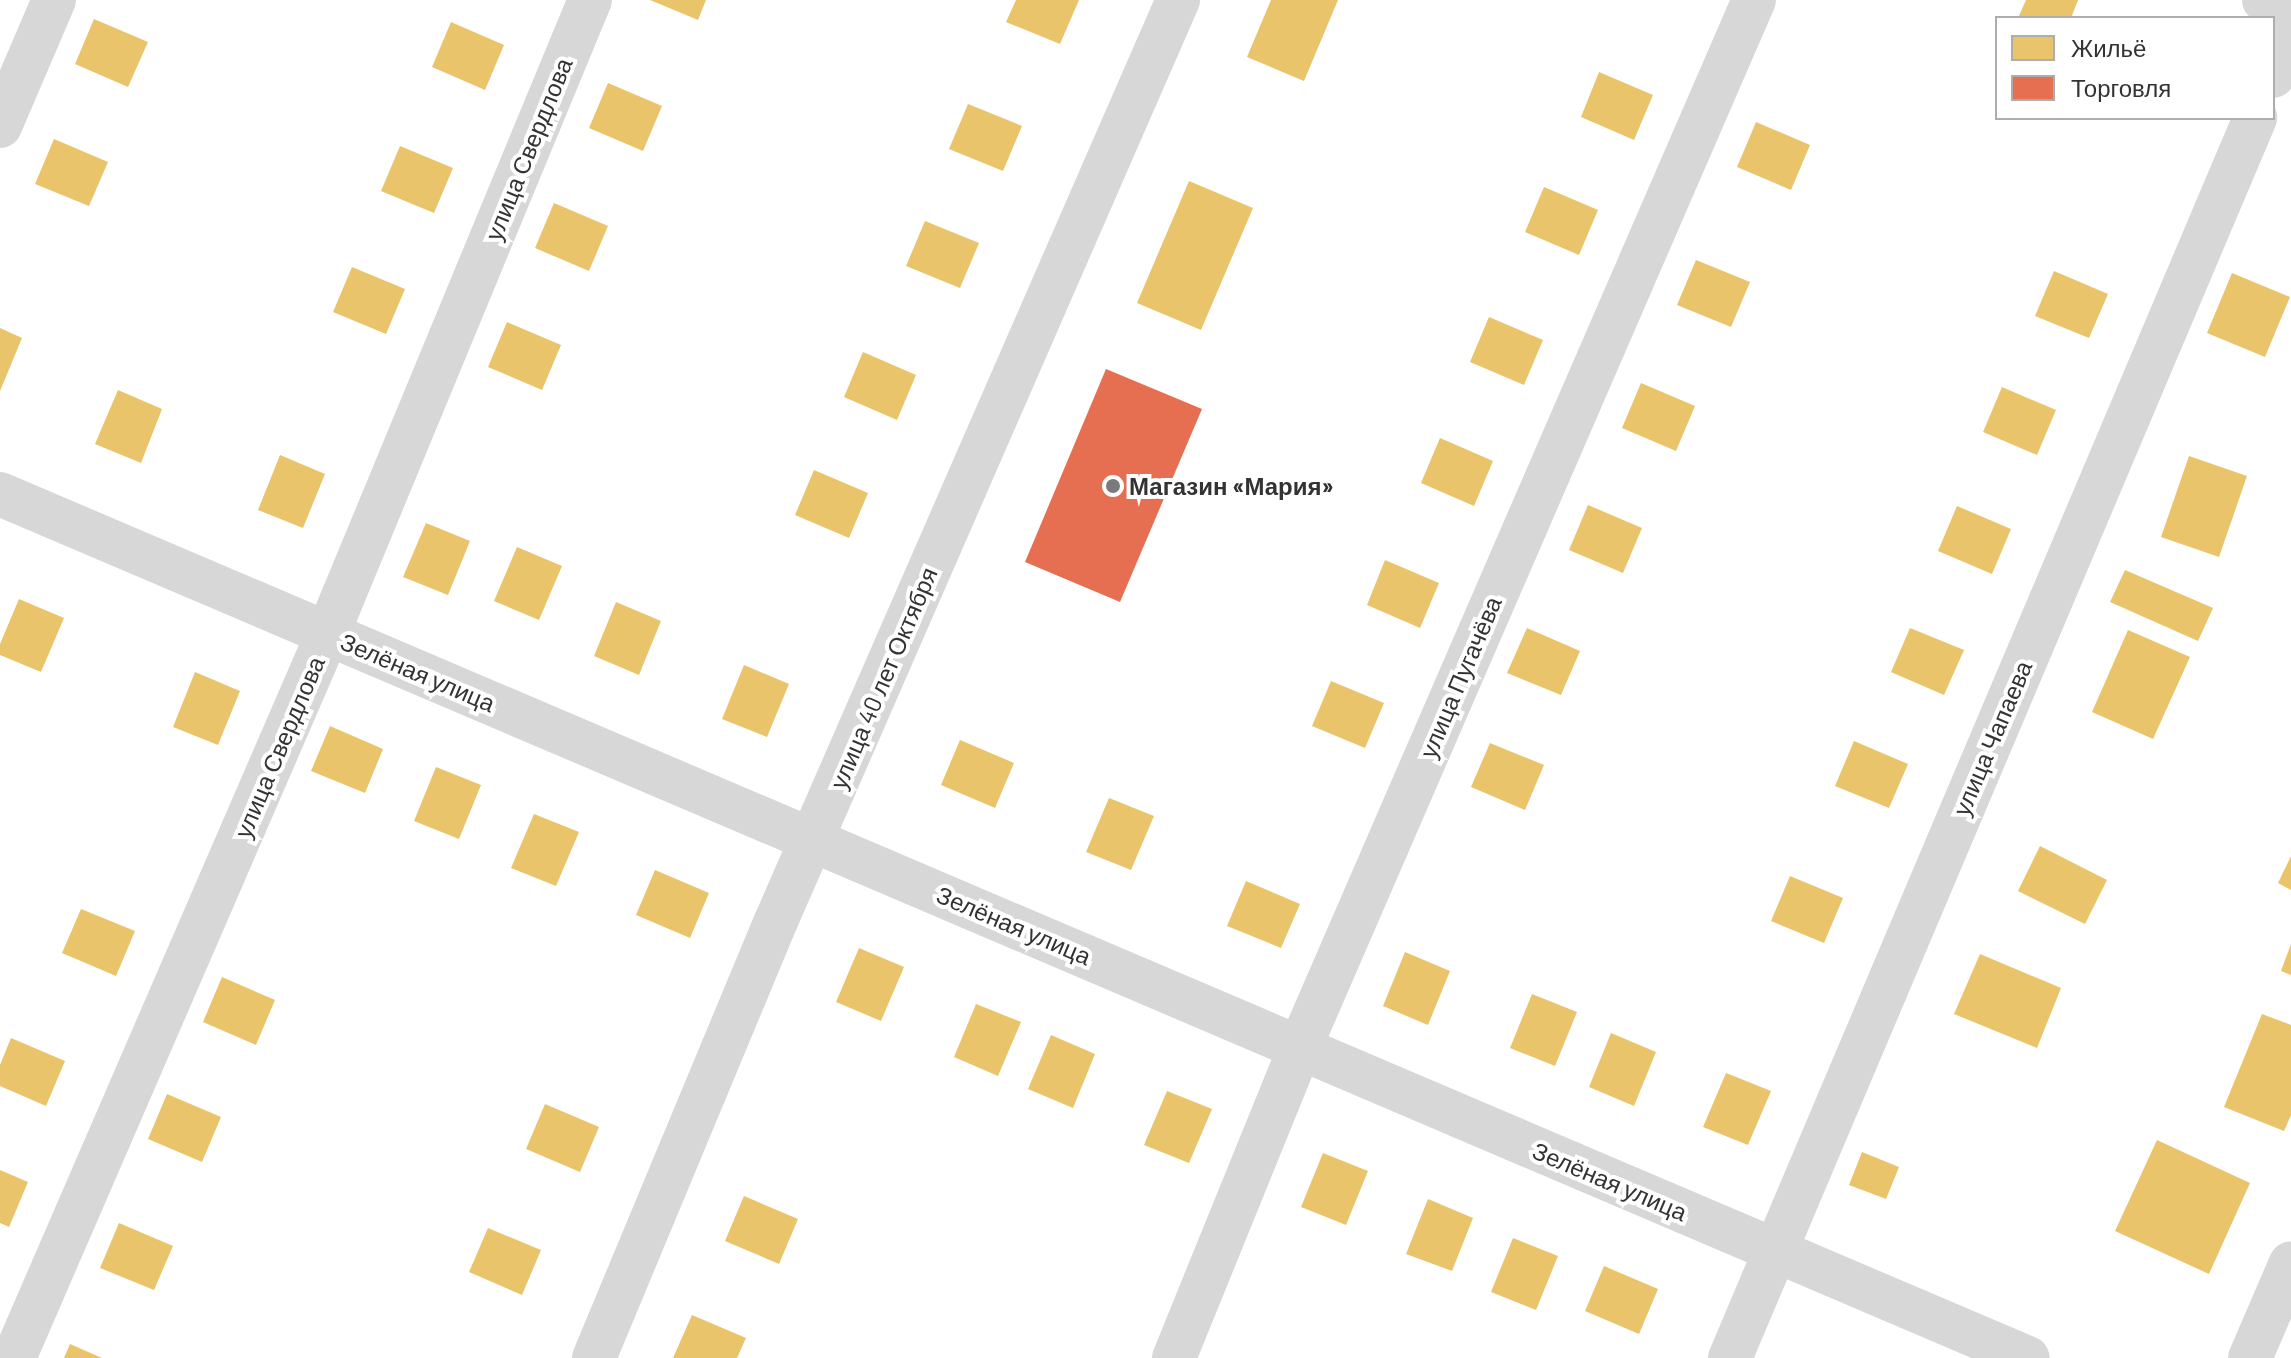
<!DOCTYPE html>
<meta charset="utf-8">
<style>
body{margin:0}
#map{position:relative;width:2291px;height:1358px;overflow:hidden;background:#fff;font-family:Barlow,sans-serif}
div>[style]{position:absolute}
.homes>*{inset:0;background:#e9c46a}
.shops>*{inset:0;background:#e76f51}
.minor>*{height:44px;margin:-22px;padding:0 22px;transform-origin:22px;border-radius:22px;background:#d7d7d7}
.dots>*{width:22px;height:22px;translate:-50% -50%;box-sizing:border-box;border:4px solid #fff;border-radius:50%}
span{translate:-50% -50%;white-space:nowrap;text-align:center;line-height:1.15;-webkit-text-stroke:8px #fff;paint-order:stroke}
.street-label{font-size:24px;color:#333}
.poi-label{font-size:24px;color:#333;font-weight:700}
.left{translate:0 -50%;text-align:left}
.legend{position:absolute;left:1995px;top:16px;width:280px;height:104px;box-sizing:border-box;background:#fff;border:2px solid #adadad;margin:0;padding:10px 14px;list-style:none;font-size:24px;color:#333}
.legend li{display:flex;align-items:center;gap:16px;height:40px}
.legend b{width:40px;border:2px solid #adadad}
</style>
<div id="map">
<div class="homes">
<div style="clip-path:polygon(650px 0,706px 0,698px 20px)"></div>
<div style="clip-path:polygon(1016px 0,1079px 0,1060px 44px,1006px 22px)"></div>
<div style="clip-path:polygon(1271px 0,1338px 0,1304px 81px,1247px 57px)"></div>
<div style="clip-path:polygon(2026px 0,2078px 0,2071px 18px,2018px 18px)"></div>
<div style="clip-path:polygon(94px 19px,148px 42px,128px 87px,75px 64px)"></div>
<div style="clip-path:polygon(451px 22px,504px 45px,485px 90px,432px 67px)"></div>
<div style="clip-path:polygon(1599px 72px,1653px 95px,1634px 140px,1581px 117px)"></div>
<div style="clip-path:polygon(608px 83px,662px 106px,643px 151px,589px 128px)"></div>
<div style="clip-path:polygon(968px 104px,1022px 126px,1003px 171px,949px 149px)"></div>
<div style="clip-path:polygon(1756px 122px,1810px 145px,1791px 190px,1737px 167px)"></div>
<div style="clip-path:polygon(54px 139px,108px 162px,89px 206px,35px 184px)"></div>
<div style="clip-path:polygon(400px 146px,453px 168px,434px 213px,381px 191px)"></div>
<div style="clip-path:polygon(1189px 181px,1253px 208px,1201px 330px,1137px 303px)"></div>
<div style="clip-path:polygon(1544px 187px,1598px 210px,1579px 255px,1525px 232px)"></div>
<div style="clip-path:polygon(554px 203px,608px 226px,589px 271px,535px 248px)"></div>
<div style="clip-path:polygon(925px 221px,979px 243px,960px 288px,906px 266px)"></div>
<div style="clip-path:polygon(1696px 260px,1750px 282px,1731px 327px,1677px 305px)"></div>
<div style="clip-path:polygon(352px 267px,405px 289px,386px 334px,333px 312px)"></div>
<div style="clip-path:polygon(2054px 271px,2108px 294px,2089px 338px,2035px 316px)"></div>
<div style="clip-path:polygon(2232px 273px,2290px 297px,2265px 357px,2207px 333px)"></div>
<div style="clip-path:polygon(1489px 317px,1543px 340px,1524px 385px,1470px 362px)"></div>
<div style="clip-path:polygon(507px 322px,561px 345px,542px 390px,488px 367px)"></div>
<div style="clip-path:polygon(0 328px,22px 338px,0 391px)"></div>
<div style="clip-path:polygon(863px 352px,916px 375px,897px 420px,844px 397px)"></div>
<div style="clip-path:polygon(1641px 383px,1695px 406px,1676px 451px,1622px 428px)"></div>
<div style="clip-path:polygon(2002px 387px,2056px 410px,2037px 455px,1983px 432px)"></div>
<div style="clip-path:polygon(118px 390px,162px 409px,141px 463px,95px 444px)"></div>
<div style="clip-path:polygon(1440px 438px,1493px 461px,1474px 506px,1421px 483px)"></div>
<div style="clip-path:polygon(280px 455px,325px 474px,303px 528px,258px 510px)"></div>
<div style="clip-path:polygon(2189px 456px,2247px 476px,2219px 557px,2161px 537px)"></div>
<div style="clip-path:polygon(814px 470px,868px 493px,849px 538px,795px 515px)"></div>
<div style="clip-path:polygon(1588px 505px,1642px 528px,1623px 573px,1569px 550px)"></div>
<div style="clip-path:polygon(1957px 506px,2011px 529px,1992px 574px,1938px 551px)"></div>
<div style="clip-path:polygon(426px 523px,470px 541px,448px 595px,403px 577px)"></div>
<div style="clip-path:polygon(517px 547px,562px 566px,539px 620px,494px 601px)"></div>
<div style="clip-path:polygon(1385px 560px,1439px 583px,1420px 628px,1367px 605px)"></div>
<div style="clip-path:polygon(2125px 570px,2213px 608px,2198px 641px,2110px 602px)"></div>
<div style="clip-path:polygon(19px 599px,64px 618px,41px 672px,0 655px,0 644px)"></div>
<div style="clip-path:polygon(616px 602px,661px 621px,639px 675px,594px 656px)"></div>
<div style="clip-path:polygon(1527px 628px,1580px 651px,1561px 695px,1507px 673px)"></div>
<div style="clip-path:polygon(1910px 628px,1964px 650px,1944px 695px,1891px 672px)"></div>
<div style="clip-path:polygon(2128px 630px,2190px 657px,2153px 739px,2092px 712px)"></div>
<div style="clip-path:polygon(744px 665px,789px 684px,767px 737px,722px 719px)"></div>
<div style="clip-path:polygon(195px 672px,240px 691px,218px 745px,173px 727px)"></div>
<div style="clip-path:polygon(1331px 681px,1384px 703px,1365px 748px,1312px 726px)"></div>
<div style="clip-path:polygon(330px 726px,383px 749px,365px 793px,311px 771px)"></div>
<div style="clip-path:polygon(960px 740px,1014px 763px,995px 808px,941px 785px)"></div>
<div style="clip-path:polygon(1854px 741px,1908px 764px,1889px 808px,1835px 786px)"></div>
<div style="clip-path:polygon(1490px 743px,1544px 765px,1525px 810px,1471px 787px)"></div>
<div style="clip-path:polygon(436px 767px,481px 785px,459px 839px,414px 821px)"></div>
<div style="clip-path:polygon(1109px 798px,1154px 816px,1131px 870px,1086px 852px)"></div>
<div style="clip-path:polygon(534px 814px,579px 832px,556px 886px,511px 868px)"></div>
<div style="clip-path:polygon(2040px 846px,2107px 880px,2085px 924px,2018px 891px)"></div>
<div style="clip-path:polygon(2291px 856px,2291px 890px,2278px 883px)"></div>
<div style="clip-path:polygon(655px 870px,709px 893px,690px 938px,636px 915px)"></div>
<div style="clip-path:polygon(1790px 876px,1843px 898px,1824px 943px,1771px 921px)"></div>
<div style="clip-path:polygon(1246px 881px,1300px 904px,1281px 948px,1227px 926px)"></div>
<div style="clip-path:polygon(81px 909px,135px 931px,116px 976px,62px 953px)"></div>
<div style="clip-path:polygon(2291px 944px,2291px 975px,2281px 971px)"></div>
<div style="clip-path:polygon(859px 948px,904px 967px,881px 1021px,836px 1002px)"></div>
<div style="clip-path:polygon(1405px 952px,1450px 971px,1428px 1025px,1383px 1006px)"></div>
<div style="clip-path:polygon(1980px 954px,2061px 988px,2037px 1048px,1954px 1014px)"></div>
<div style="clip-path:polygon(222px 977px,275px 1000px,256px 1045px,203px 1022px)"></div>
<div style="clip-path:polygon(1532px 994px,1577px 1012px,1555px 1066px,1510px 1048px)"></div>
<div style="clip-path:polygon(976px 1004px,1021px 1022px,998px 1076px,954px 1057px)"></div>
<div style="clip-path:polygon(2262px 1014px,2291px 1025px,2291px 1115px,2284px 1131px,2224px 1107px)"></div>
<div style="clip-path:polygon(1611px 1033px,1656px 1052px,1634px 1106px,1589px 1087px)"></div>
<div style="clip-path:polygon(1051px 1035px,1095px 1054px,1073px 1108px,1028px 1089px)"></div>
<div style="clip-path:polygon(11px 1038px,65px 1061px,46px 1106px,0 1086px,0 1065px)"></div>
<div style="clip-path:polygon(1726px 1073px,1771px 1091px,1748px 1145px,1703px 1127px)"></div>
<div style="clip-path:polygon(1167px 1091px,1212px 1109px,1189px 1163px,1144px 1145px)"></div>
<div style="clip-path:polygon(167px 1094px,221px 1117px,202px 1162px,148px 1139px)"></div>
<div style="clip-path:polygon(545px 1104px,599px 1127px,580px 1172px,526px 1149px)"></div>
<div style="clip-path:polygon(2157px 1140px,2250px 1183px,2209px 1274px,2115px 1231px)"></div>
<div style="clip-path:polygon(1862px 1152px,1899px 1167px,1886px 1199px,1849px 1185px)"></div>
<div style="clip-path:polygon(1323px 1153px,1368px 1171px,1346px 1225px,1301px 1207px)"></div>
<div style="clip-path:polygon(0 1170px,28px 1182px,9px 1227px,0 1223px)"></div>
<div style="clip-path:polygon(744px 1196px,798px 1219px,779px 1264px,725px 1241px)"></div>
<div style="clip-path:polygon(1428px 1199px,1473px 1218px,1452px 1271px,1406px 1254px)"></div>
<div style="clip-path:polygon(119px 1223px,173px 1246px,154px 1290px,100px 1268px)"></div>
<div style="clip-path:polygon(488px 1228px,541px 1250px,522px 1295px,469px 1272px)"></div>
<div style="clip-path:polygon(1513px 1238px,1558px 1256px,1536px 1310px,1491px 1292px)"></div>
<div style="clip-path:polygon(1604px 1266px,1658px 1289px,1639px 1334px,1585px 1311px)"></div>
<div style="clip-path:polygon(692px 1315px,746px 1338px,737px 1358px,673px 1358px)"></div>
<div style="clip-path:polygon(70px 1344px,102px 1358px,64px 1358px)"></div>
</div>
<div class="shops">
<div style="clip-path:polygon(1106px 369px,1202px 409px,1120px 602px,1025px 562px)"></div>
</div>
<div class="minor">
<div style="left:2264px;top:0;width:30px;rotate:24deg"></div>
<div style="left:2273px;top:76px;width:47px;rotate:-67.3deg"></div>
<div style="left:0;top:126px;width:137px;rotate:-66.8deg"></div>
<div style="left:0;top:494px;width:2204px;rotate:23.08deg"></div>
<div style="left:14px;top:1358px;width:790px;rotate:-66.58deg"></div>
<div style="left:328px;top:633px;width:685px;rotate:-67.52deg"></div>
<div style="left:594px;top:1358px;width:473px;rotate:-67.4deg"></div>
<div style="left:776px;top:921px;width:1005px;rotate:-66.42deg"></div>
<div style="left:1174px;top:1358px;width:336px;rotate:-67.9deg"></div>
<div style="left:1300px;top:1047px;width:1141px;rotate:-66.56deg"></div>
<div style="left:1730px;top:1358px;width:1347px;rotate:-67.05deg"></div>
<div style="left:2250px;top:1358px;width:103px;rotate:-66.7deg"></div>
</div>
<div class="dots">
<div style="left:1113px;top:486px;background:#7a7a7a"></div>
</div>
<div class="street-label">
<span style="left:528px;top:149px;rotate:-68deg">улица Свердлова</span>
<span style="left:418px;top:672px;rotate:23deg">Зелёная улица</span>
<span style="left:1460px;top:677px;rotate:-67deg">улица Пугачёва</span>
<span style="left:883px;top:678px;rotate:-67deg">улица 40 лет Октября</span>
<span style="left:1992px;top:738px;rotate:-67deg">улица Чапаева</span>
<span style="left:279px;top:747px;rotate:-67deg">улица Свердлова</span>
<span style="left:1014px;top:925px;rotate:23deg">Зелёная улица</span>
<span style="left:1610px;top:1181px;rotate:23deg">Зелёная улица</span>
</div>
<div class="poi-label">
<span class="left" style="left:1129px;top:486px">Магазин «Мария»</span>
</div>
<ul class="legend">
<li><b style="height:22px;background:#e9c46a"></b>Жильё</li>
<li><b style="height:22px;background:#e76f51"></b>Торговля</li>
</ul>
</div>
